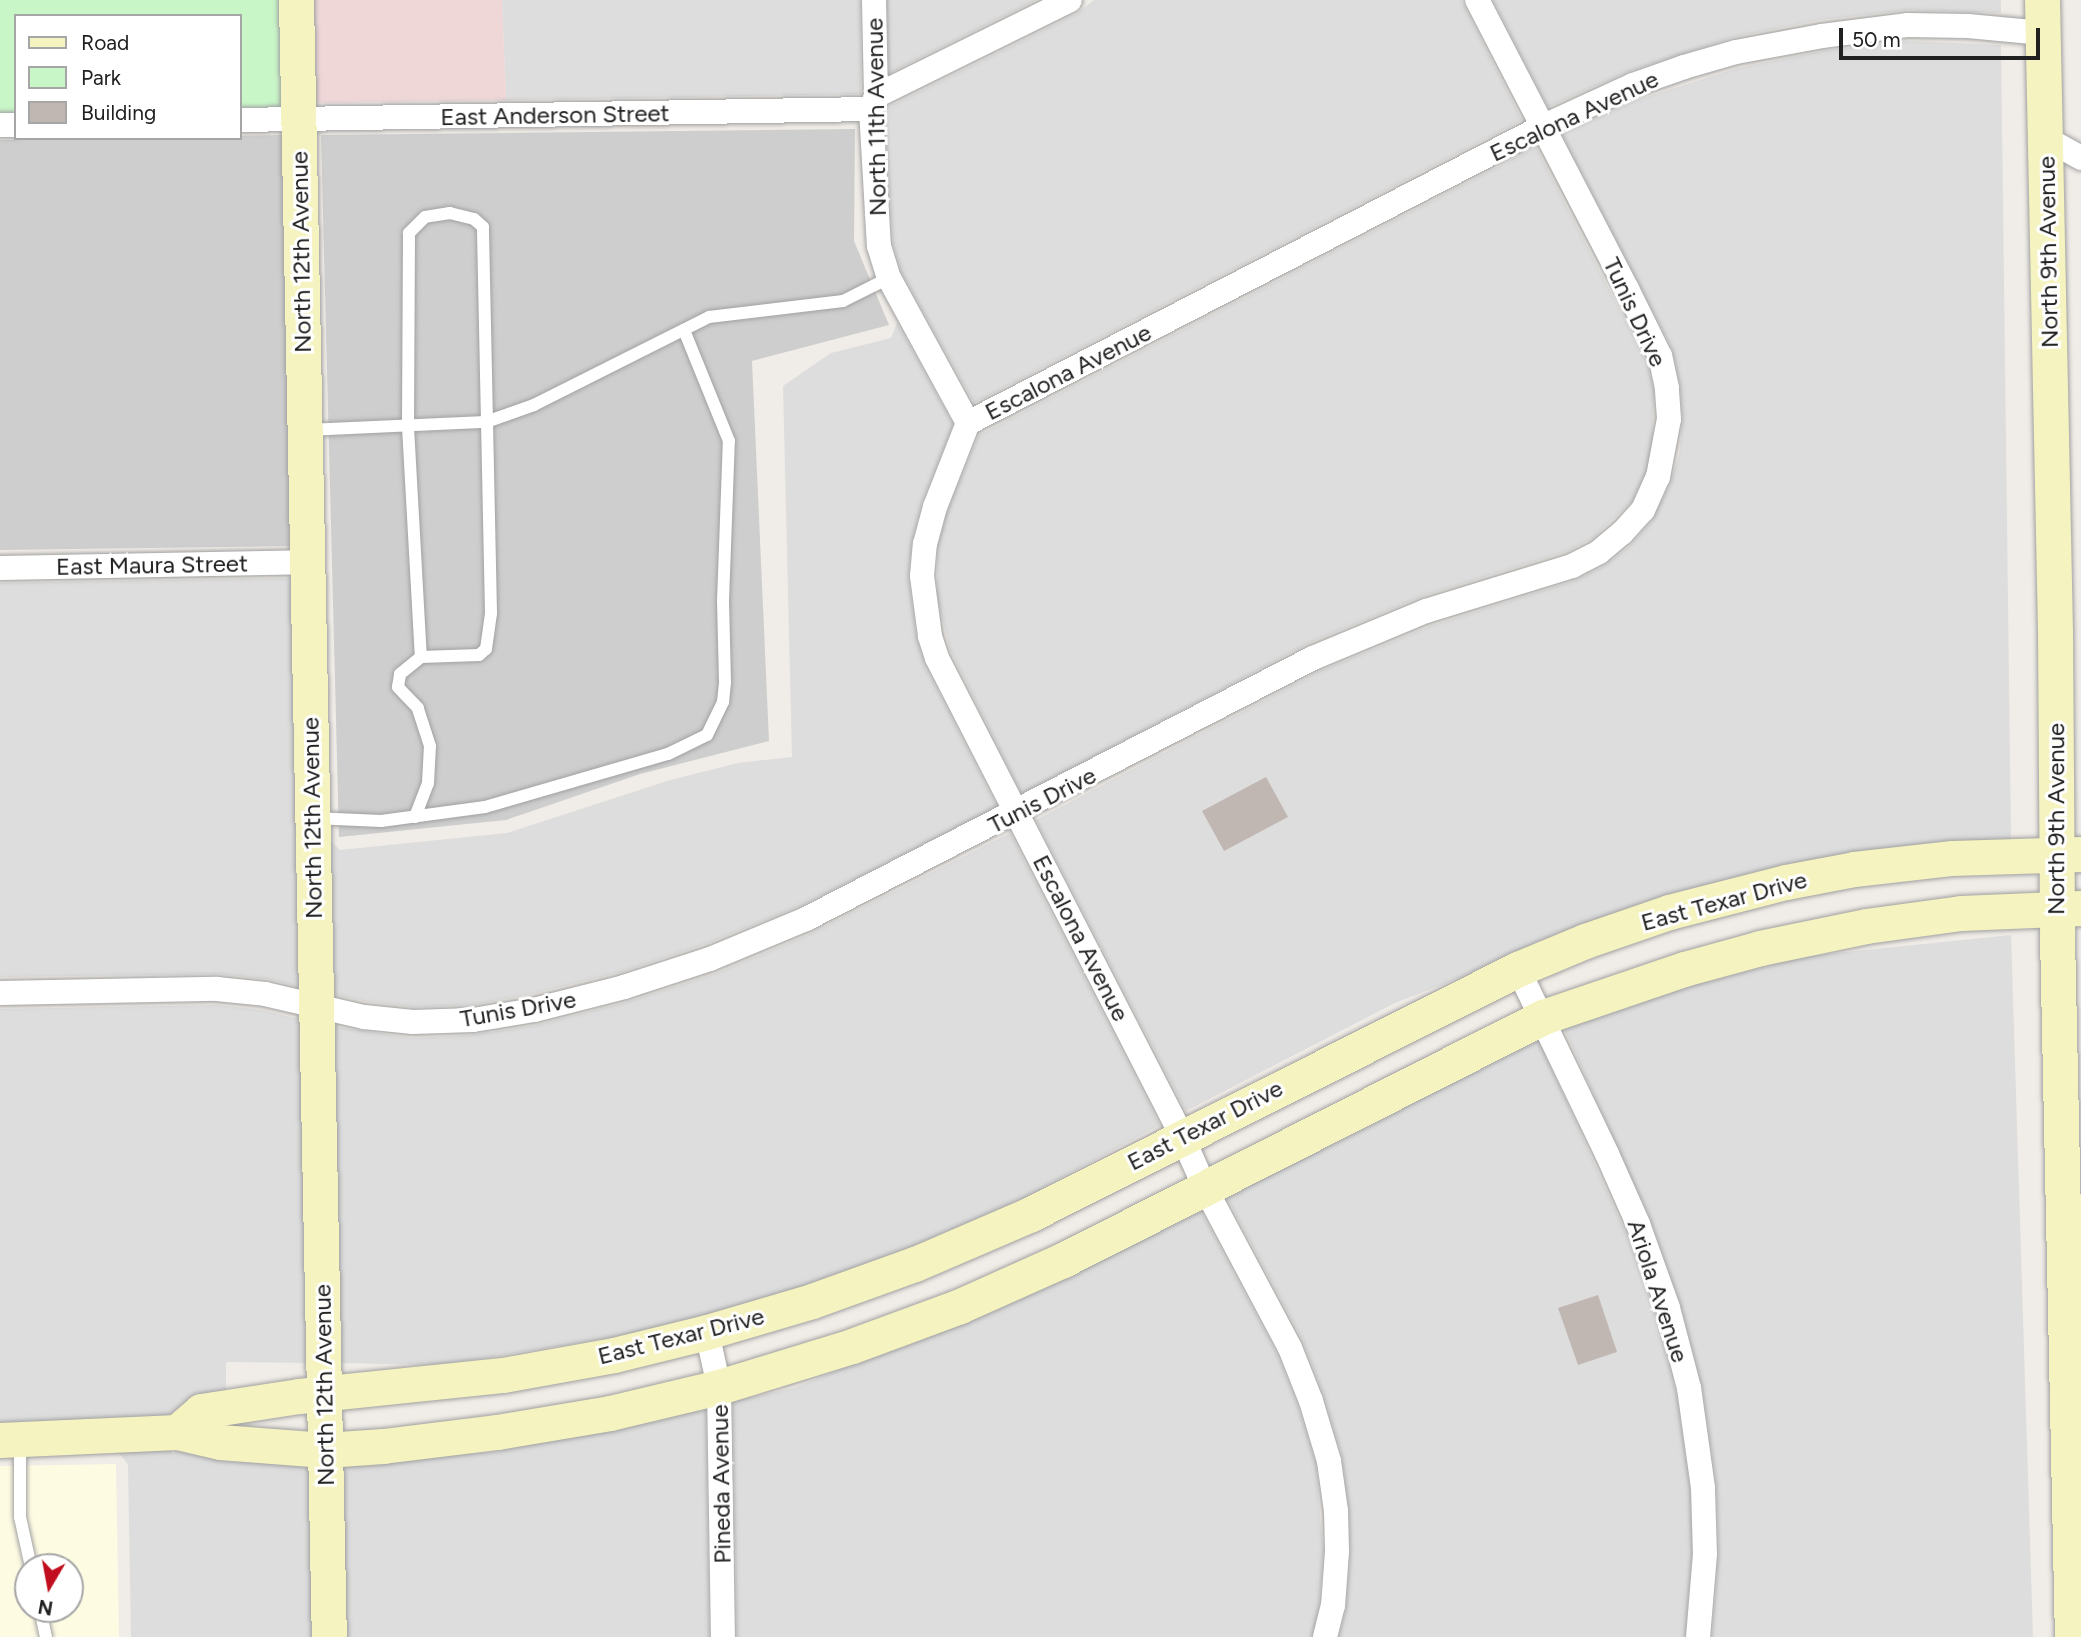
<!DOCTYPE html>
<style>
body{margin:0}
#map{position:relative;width:2081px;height:1637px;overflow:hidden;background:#f0ece7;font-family:Figtree,sans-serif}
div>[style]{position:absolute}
.residential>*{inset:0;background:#dedddd}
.commercial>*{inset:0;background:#efd7d8}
.education>*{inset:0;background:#fdfbe2}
.religious>*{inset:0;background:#cecece}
.park>*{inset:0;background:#c8f6c7}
.building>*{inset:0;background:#c0b7b3}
.roads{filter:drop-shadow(0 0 2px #a1a1a1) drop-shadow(0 0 2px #a1a1a1)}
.lane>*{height:12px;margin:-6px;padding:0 6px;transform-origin:6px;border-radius:6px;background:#fff}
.street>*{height:24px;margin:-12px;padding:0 12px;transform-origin:12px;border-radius:12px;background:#fff}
.secondary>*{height:35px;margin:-17.5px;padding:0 17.5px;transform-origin:17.5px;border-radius:17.5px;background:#f5f3bf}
span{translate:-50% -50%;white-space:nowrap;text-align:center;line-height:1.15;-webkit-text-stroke:6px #fff;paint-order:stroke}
.street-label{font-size:24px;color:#202020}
.legend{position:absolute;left:14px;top:14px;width:228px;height:126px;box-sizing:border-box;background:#fff;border:2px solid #a6a6a6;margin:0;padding:9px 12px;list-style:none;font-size:21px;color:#202020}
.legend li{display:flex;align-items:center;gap:14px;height:35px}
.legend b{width:35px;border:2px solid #a6a6a6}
.north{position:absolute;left:14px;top:1553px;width:70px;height:70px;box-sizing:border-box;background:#fff;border:2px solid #a6a6a6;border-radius:50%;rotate:190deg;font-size:19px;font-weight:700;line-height:28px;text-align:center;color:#202020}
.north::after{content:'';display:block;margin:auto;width:24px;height:32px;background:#c10e1e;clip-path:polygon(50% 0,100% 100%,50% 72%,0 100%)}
.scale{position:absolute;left:1839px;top:28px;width:201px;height:32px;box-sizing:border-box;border:4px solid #202020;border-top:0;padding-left:9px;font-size:21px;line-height:24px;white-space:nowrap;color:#202020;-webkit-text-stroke:5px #fff;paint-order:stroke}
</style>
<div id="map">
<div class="residential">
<div style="clip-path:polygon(502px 0,860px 0,861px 94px,506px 100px)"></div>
<div style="clip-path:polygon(887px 0,1036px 0,889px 73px)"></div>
<div style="clip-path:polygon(1094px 0,1461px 0,1522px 120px,974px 403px,901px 271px,893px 242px,885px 111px,886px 108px,1076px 14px)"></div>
<div style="clip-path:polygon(1493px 0,2001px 0,2001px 13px,1907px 10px,1820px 20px,1734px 37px,1629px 71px,1548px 107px)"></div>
<div style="clip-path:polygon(1908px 41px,2001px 45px,2011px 840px,1523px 948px,1488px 967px,1395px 1003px,1186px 1111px,1036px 820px,1318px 672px,1430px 626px,1577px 580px,1604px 566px,1630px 546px,1652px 521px,1670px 484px,1679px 455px,1683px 417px,1680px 383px,1672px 348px,1562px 134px,1637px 100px,1738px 68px,1823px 51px)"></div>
<div style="clip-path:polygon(1536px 147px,1647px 363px,1654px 391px,1652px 448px,1646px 472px,1632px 501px,1593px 538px,1568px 551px,1423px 596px,1309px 643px,1022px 794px,950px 650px,937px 597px,938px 546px,947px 512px,979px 435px)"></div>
<div style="clip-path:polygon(897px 323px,953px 425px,922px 501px,912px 540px,908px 575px,917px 640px,925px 666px,997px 807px,802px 905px,706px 944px,621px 972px,532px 994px,472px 1005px,414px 1007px,364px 1001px,330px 994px,328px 838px,340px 850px,507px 833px,670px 780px,738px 763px,792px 757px,783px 386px,831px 353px,891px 338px)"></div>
<div style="clip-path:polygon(291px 578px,302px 987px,267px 979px,219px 974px,0 977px,0 583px)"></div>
<div style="clip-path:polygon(1010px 833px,1160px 1125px,1001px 1210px,869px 1265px,698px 1319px,640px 1333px,442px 1365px,337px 1363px,330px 1026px,411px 1038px,472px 1035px,537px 1025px,627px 1002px,714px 974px,810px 934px)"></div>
<div style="clip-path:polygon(2011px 935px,2033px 1637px,1712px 1637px,1719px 1553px,1717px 1486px,1702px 1385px,1680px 1302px,1650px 1218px,1563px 1026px,1644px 998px,1807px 956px)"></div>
<div style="clip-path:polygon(216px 1005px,262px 1010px,303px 1020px,310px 1363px,226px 1362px,226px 1391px,174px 1416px,167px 1414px,166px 1418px,0 1425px,0 1009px)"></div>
<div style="clip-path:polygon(1537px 1037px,1625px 1231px,1655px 1314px,1676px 1393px,1690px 1489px,1692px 1554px,1685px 1637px,1339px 1637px,1346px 1609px,1351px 1552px,1349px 1508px,1342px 1455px,1324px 1395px,1303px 1341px,1225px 1194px)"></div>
<div style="clip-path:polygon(1199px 1208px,1278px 1356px,1298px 1407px,1316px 1465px,1323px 1551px,1319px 1604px,1312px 1637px,737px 1637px,733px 1401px,794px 1388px,900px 1345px)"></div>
<div style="clip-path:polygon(706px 1407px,709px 1637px,342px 1637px,339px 1464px,496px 1452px)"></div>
<div style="clip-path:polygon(169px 1448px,173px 1454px,179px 1449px,227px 1458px,228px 1462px,274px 1460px,311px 1464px,315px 1637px,131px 1637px,128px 1464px,117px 1451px)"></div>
</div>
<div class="commercial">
<div style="clip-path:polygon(310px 0,502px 0,506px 100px,312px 103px)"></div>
</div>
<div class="education">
<div style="clip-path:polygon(evenodd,116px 1464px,119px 1637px,0 1637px,0 1466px,116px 1464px,28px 1567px,70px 1567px,70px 1609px,28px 1609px,28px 1567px)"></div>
</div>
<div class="religious">
<div style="clip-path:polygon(855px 129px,854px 241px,889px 325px,752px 361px,769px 741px,640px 774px,506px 820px,339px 837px,321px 135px)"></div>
<div style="clip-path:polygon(285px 135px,291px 546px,0 550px,0 140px)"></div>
</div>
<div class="park">
<div style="clip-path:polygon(0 0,296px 0,298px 119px,240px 120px,240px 16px,16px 16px,16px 125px,0 125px)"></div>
</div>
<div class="building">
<div style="clip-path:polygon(1266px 777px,1288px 817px,1224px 851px,1202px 811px)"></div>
<div style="clip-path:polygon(1598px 1295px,1617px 1352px,1578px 1365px,1558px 1308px)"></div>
</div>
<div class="roads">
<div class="lane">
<div style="left:307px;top:430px;width:179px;rotate:-2.6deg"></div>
<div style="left:486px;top:422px;width:51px;rotate:-19.5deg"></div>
<div style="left:534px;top:405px;width:196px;rotate:-26.7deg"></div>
<div style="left:709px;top:317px;width:135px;rotate:-6.8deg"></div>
<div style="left:843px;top:301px;width:51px;rotate:-26.6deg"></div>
<div style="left:415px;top:817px;width:36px;rotate:-69deg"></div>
<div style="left:428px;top:783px;width:37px;rotate:-87deg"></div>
<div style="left:430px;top:746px;width:40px;rotate:-108deg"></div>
<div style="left:418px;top:708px;width:29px;rotate:-134deg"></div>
<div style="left:398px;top:687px;width:13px;rotate:-81deg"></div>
<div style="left:400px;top:674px;width:27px;rotate:-39deg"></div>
<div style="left:421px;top:657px;width:58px;rotate:-2deg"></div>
<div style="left:479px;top:655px;width:9px;rotate:-41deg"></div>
<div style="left:486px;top:649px;width:36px;rotate:-82deg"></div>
<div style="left:491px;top:613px;width:386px;rotate:-91.2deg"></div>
<div style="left:483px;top:227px;width:12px;rotate:-138deg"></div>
<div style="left:474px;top:219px;width:25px;rotate:-166deg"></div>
<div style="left:450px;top:213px;width:25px;rotate:171deg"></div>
<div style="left:425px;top:217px;width:23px;rotate:135deg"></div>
<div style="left:409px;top:233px;width:194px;rotate:90.3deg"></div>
<div style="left:408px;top:427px;width:230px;rotate:86.8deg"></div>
<div style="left:313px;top:818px;width:68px;rotate:2.5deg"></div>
<div style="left:381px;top:821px;width:105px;rotate:-7.7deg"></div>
<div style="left:485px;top:807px;width:191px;rotate:-16.2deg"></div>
<div style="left:668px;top:754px;width:43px;rotate:-26deg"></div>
<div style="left:707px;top:735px;width:37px;rotate:-64deg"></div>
<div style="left:723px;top:702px;width:20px;rotate:-84deg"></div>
<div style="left:725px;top:682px;width:81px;rotate:-91.4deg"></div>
<div style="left:723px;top:601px;width:160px;rotate:-87.9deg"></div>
<div style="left:729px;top:441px;width:120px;rotate:-112.1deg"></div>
<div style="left:20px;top:1440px;width:77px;rotate:90deg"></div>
<div style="left:20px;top:1517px;width:51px;rotate:77.6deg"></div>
<div style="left:40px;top:1609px;width:29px;rotate:78deg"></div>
</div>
<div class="street">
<div style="left:874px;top:0;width:96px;rotate:88.8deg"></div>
<div style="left:876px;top:96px;width:14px;rotate:111deg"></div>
<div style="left:871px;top:109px;width:137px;rotate:86.7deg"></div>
<div style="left:879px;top:246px;width:34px;rotate:73deg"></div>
<div style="left:889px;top:278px;width:165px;rotate:61.4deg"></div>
<div style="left:876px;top:96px;width:216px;rotate:-26.3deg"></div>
<div style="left:240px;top:120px;width:631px;rotate:-1deg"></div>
<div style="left:0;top:125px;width:16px"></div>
<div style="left:2047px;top:139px;width:39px;rotate:29deg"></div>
<div style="left:0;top:568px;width:305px;rotate:-1.1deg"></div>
<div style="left:1518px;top:969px;width:205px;rotate:64.3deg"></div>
<div style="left:1607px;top:1154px;width:77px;rotate:66.1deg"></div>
<div style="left:1638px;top:1224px;width:89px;rotate:70.3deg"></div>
<div style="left:1668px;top:1308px;width:83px;rotate:75.3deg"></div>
<div style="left:1689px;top:1388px;width:101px;rotate:82deg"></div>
<div style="left:1703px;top:1488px;width:66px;rotate:88.3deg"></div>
<div style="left:1705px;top:1554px;width:83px;rotate:94.8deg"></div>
<div style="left:0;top:993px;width:217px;rotate:-1.1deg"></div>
<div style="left:217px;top:989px;width:48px;rotate:5.9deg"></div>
<div style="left:265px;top:994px;width:102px;rotate:13.1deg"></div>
<div style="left:364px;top:1017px;width:49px;rotate:5.8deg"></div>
<div style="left:413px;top:1022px;width:60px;rotate:-1.9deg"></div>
<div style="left:473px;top:1020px;width:62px;rotate:-9.3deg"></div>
<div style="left:534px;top:1010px;width:93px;rotate:-14.3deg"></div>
<div style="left:624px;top:987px;width:90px;rotate:-18deg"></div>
<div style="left:710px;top:959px;width:104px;rotate:-22.6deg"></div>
<div style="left:806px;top:919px;width:570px;rotate:-27.24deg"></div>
<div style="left:1313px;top:658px;width:122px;rotate:-22.6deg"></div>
<div style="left:1426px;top:611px;width:153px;rotate:-17.1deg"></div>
<div style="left:1572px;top:566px;width:30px;rotate:-27deg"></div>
<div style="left:1599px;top:552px;width:30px;rotate:-40deg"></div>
<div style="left:1622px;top:533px;width:31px;rotate:-48deg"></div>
<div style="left:1643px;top:510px;width:36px;rotate:-66deg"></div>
<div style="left:1658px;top:477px;width:59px;rotate:-79.3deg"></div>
<div style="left:1669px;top:419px;width:31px;rotate:-94deg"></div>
<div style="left:1667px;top:388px;width:33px;rotate:-102deg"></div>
<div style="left:1660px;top:356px;width:75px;rotate:-116.2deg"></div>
<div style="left:1627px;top:289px;width:326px;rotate:-117.4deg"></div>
<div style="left:707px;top:1332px;width:56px;rotate:77.7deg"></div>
<div style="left:719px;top:1387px;width:250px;rotate:89.1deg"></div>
<div style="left:1325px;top:1637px;width:32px;rotate:-76deg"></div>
<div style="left:1333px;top:1606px;width:55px;rotate:-85.8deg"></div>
<div style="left:1337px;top:1551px;width:40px;rotate:-91.4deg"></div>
<div style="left:1336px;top:1511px;width:50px;rotate:-98deg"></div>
<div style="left:1329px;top:1461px;width:63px;rotate:-106.7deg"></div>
<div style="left:1311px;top:1401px;width:57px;rotate:-111.6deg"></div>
<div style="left:1290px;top:1348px;width:181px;rotate:-118deg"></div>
<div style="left:1205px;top:1188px;width:57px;rotate:-113.9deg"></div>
<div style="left:1182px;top:1136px;width:537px;rotate:-117.14deg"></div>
<div style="left:937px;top:658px;width:23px;rotate:-108deg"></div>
<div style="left:930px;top:636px;width:61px;rotate:-97.6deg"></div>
<div style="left:922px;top:576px;width:32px;rotate:-85deg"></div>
<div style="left:925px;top:544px;width:38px;rotate:-75deg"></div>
<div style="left:935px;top:507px;width:90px;rotate:-68.6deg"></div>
<div style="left:968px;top:423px;width:646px;rotate:-27.28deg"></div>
<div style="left:1542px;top:127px;width:100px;rotate:-24.8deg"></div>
<div style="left:1633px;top:85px;width:54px;rotate:-19.4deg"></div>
<div style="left:1684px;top:67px;width:54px;rotate:-16.1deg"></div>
<div style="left:1736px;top:52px;width:87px;rotate:-10.5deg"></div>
<div style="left:1822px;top:36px;width:87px;rotate:-7.3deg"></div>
<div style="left:1908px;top:25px;width:60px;rotate:1deg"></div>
<div style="left:1968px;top:26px;width:75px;rotate:5.3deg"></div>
</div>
<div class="secondary">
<div style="left:296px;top:0;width:1637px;rotate:88.85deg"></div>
<div style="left:2042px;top:0;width:632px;rotate:88.82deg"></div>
<div style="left:2055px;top:632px;width:303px;rotate:89.6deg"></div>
<div style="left:2057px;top:935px;width:702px;rotate:88.78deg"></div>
<div style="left:177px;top:1432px;width:32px;rotate:-41deg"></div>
<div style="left:201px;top:1411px;width:99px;rotate:-8.7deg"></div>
<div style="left:299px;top:1396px;width:205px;rotate:-5.9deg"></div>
<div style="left:503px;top:1375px;width:113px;rotate:-10.2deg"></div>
<div style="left:614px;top:1355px;width:96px;rotate:-13.9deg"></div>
<div style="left:707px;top:1332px;width:109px;rotate:-16.4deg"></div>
<div style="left:812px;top:1301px;width:109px;rotate:-19.8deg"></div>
<div style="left:915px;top:1264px;width:126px;rotate:-23.3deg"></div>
<div style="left:1031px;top:1214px;width:545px;rotate:-26.71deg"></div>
<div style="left:1518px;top:969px;width:73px;rotate:-22.7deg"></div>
<div style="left:1585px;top:941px;width:89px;rotate:-19deg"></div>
<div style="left:1669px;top:912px;width:121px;rotate:-14.4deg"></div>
<div style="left:1786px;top:882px;width:69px;rotate:-10.8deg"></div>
<div style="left:1854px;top:869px;width:99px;rotate:-6.4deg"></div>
<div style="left:1952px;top:858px;width:129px;rotate:-1.8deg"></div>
<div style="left:0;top:1440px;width:177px;rotate:-2.6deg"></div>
<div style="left:177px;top:1432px;width:44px;rotate:13.1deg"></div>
<div style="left:220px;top:1442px;width:105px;rotate:4.4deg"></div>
<div style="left:325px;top:1450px;width:58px;rotate:-3.9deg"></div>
<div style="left:383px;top:1446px;width:115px;rotate:-7deg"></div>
<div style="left:497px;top:1432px;width:115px;rotate:-9.5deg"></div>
<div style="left:610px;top:1413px;width:112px;rotate:-13.4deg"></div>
<div style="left:719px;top:1387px;width:139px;rotate:-17.1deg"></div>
<div style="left:852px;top:1346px;width:115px;rotate:-20.3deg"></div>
<div style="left:960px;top:1306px;width:113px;rotate:-24.1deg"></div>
<div style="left:1063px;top:1260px;width:538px;rotate:-26.85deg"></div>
<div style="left:1543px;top:1017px;width:149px;rotate:-18.8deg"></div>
<div style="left:1684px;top:969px;width:79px;rotate:-15.4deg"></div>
<div style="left:1760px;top:948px;width:108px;rotate:-11.7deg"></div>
<div style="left:1866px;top:926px;width:96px;rotate:-7.8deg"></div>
<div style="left:1961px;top:913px;width:120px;rotate:-2.4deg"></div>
</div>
</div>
<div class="street-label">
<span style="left:555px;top:115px;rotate:-1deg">East Anderson Street</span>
<span style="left:1574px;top:116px;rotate:-25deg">Escalona Avenue</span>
<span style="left:876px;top:117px;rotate:-91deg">North 11th Avenue</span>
<span style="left:301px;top:252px;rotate:-91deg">North 12th Avenue</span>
<span style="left:2048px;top:252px;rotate:-91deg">North 9th Avenue</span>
<span style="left:1635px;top:312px;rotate:65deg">Tunis Drive</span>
<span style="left:1068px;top:372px;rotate:-27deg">Escalona Avenue</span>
<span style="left:152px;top:565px;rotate:-1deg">East Maura Street</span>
<span style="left:1042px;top:800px;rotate:-27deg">Tunis Drive</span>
<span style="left:312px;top:818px;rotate:-91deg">North 12th Avenue</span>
<span style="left:2056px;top:819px;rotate:-90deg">North 9th Avenue</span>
<span style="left:1724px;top:901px;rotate:-15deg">East Texar Drive</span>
<span style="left:1081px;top:938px;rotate:63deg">Escalona Avenue</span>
<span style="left:518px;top:1009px;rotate:-10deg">Tunis Drive</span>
<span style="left:1205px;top:1125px;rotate:-27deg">East Texar Drive</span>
<span style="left:1658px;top:1291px;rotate:72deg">Ariola Avenue</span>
<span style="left:681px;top:1336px;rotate:-14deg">East Texar Drive</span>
<span style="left:324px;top:1385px;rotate:-91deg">North 12th Avenue</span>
<span style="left:721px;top:1484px;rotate:-91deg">Pineda Avenue</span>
</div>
<ul class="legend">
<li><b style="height:9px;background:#f5f3bf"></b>Road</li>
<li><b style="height:19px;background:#c8f6c7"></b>Park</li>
<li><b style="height:19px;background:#c0b7b3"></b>Building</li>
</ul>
<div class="north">N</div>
<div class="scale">50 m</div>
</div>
